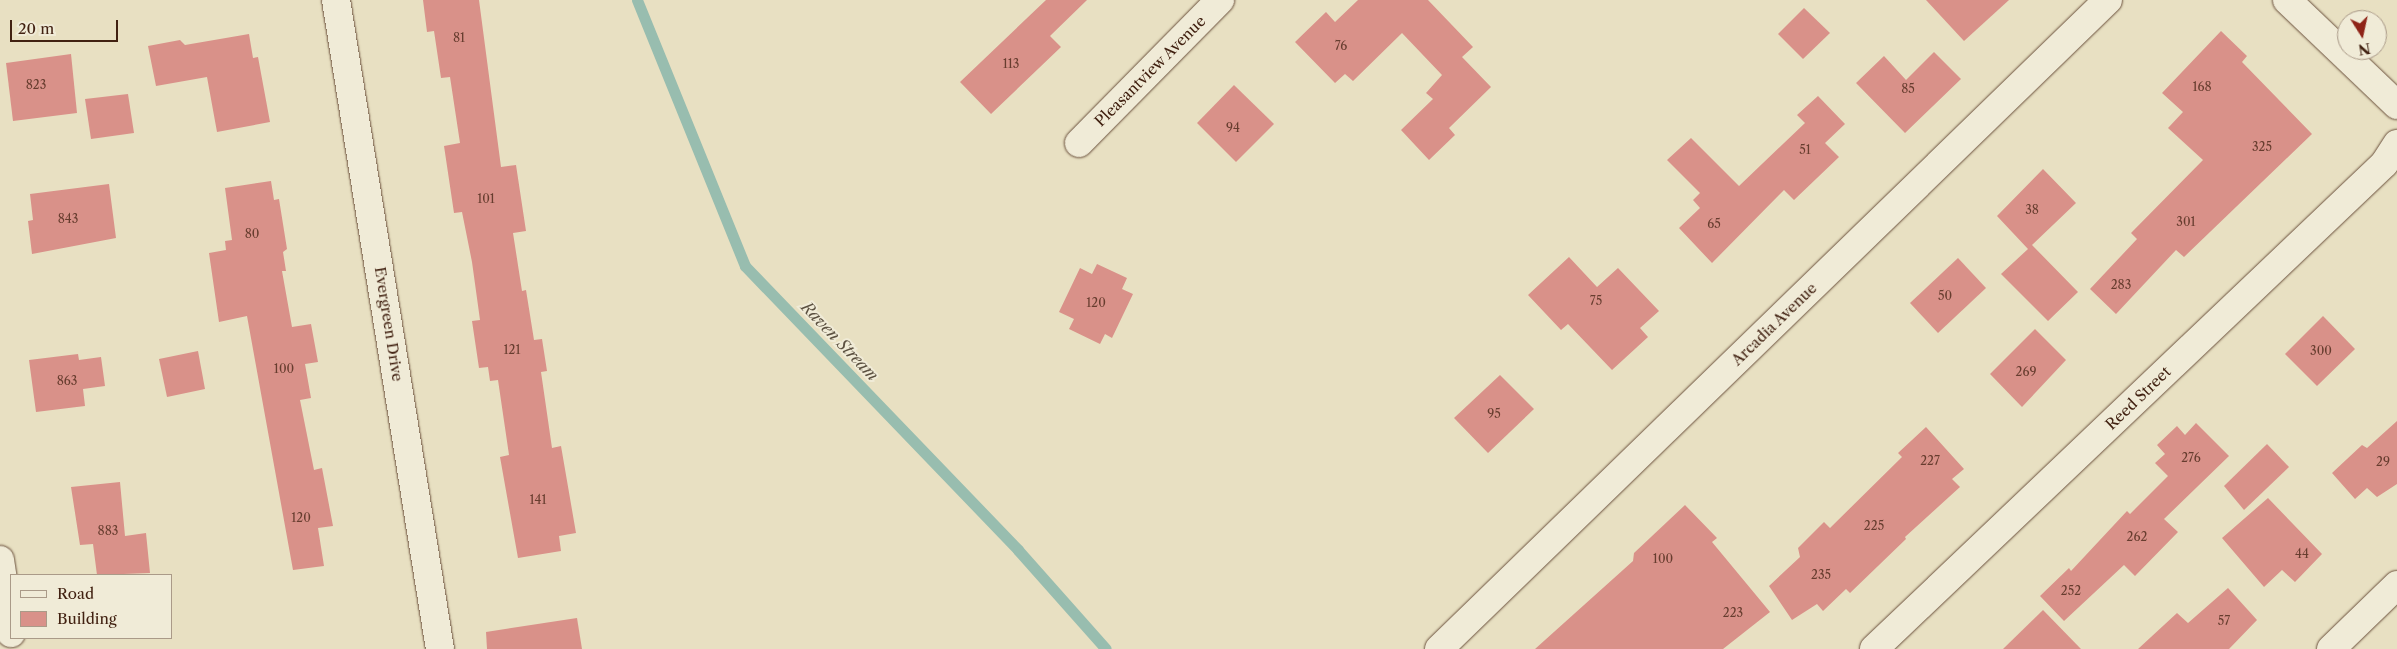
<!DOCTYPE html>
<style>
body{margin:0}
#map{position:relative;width:2397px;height:649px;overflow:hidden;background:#e8e0c2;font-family:"Libre Caslon Text",serif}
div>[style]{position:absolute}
.stream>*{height:11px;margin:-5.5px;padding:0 5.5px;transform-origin:5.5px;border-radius:5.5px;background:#98bdaf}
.building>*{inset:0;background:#d99189}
.roads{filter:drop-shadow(0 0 1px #6b513d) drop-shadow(0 0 1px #6b513d)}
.minor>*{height:28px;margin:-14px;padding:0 14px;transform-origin:14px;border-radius:14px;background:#f0ebd7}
.secondary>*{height:28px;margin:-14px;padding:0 14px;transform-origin:14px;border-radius:14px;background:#f0ebd7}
span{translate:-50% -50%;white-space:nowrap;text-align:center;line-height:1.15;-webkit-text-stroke:4px #f0ebd7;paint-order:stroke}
.number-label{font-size:12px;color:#673d2f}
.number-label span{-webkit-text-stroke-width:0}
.street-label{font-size:15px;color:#412111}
.water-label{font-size:16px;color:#5b5040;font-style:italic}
.legend{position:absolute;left:10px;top:574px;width:162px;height:65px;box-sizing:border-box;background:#f0ebd7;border:1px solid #aa9a88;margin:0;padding:6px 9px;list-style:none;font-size:15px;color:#412111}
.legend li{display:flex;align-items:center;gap:10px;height:25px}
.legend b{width:25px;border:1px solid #aa9a88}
.north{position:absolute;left:2337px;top:10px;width:50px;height:50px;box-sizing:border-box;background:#f0ebd7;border:1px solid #aa9a88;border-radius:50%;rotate:170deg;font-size:14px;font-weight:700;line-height:20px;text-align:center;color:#412111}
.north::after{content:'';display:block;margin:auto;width:18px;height:22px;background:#8f2418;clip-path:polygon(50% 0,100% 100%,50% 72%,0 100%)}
.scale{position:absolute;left:10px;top:20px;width:108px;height:22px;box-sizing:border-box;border:2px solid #412111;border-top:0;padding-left:6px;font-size:15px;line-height:18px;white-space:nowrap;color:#412111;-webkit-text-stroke:4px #f0ebd7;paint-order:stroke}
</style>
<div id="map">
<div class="stream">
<div style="left:637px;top:0;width:287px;rotate:67.9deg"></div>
<div style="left:745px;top:266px;width:394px;rotate:46.1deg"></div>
<div style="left:1018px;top:550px;width:132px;rotate:48.4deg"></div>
</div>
<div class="building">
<div style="clip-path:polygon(423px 0,479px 0,501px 167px,516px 165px,526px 231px,513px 233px,522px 291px,526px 290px,534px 340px,542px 339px,547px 371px,541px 372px,552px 448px,561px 446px,576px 533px,559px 536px,561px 551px,518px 558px,500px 457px,509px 455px,498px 380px,490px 381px,488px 367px,479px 368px,472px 321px,480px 320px,472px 262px,462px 212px,454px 213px,444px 146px,460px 143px,450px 77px,441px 78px,434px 31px,427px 32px)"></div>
<div style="clip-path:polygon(1046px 0,1087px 0,1050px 36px,1061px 47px,991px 114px,960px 82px)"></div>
<div style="clip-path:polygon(1358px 0,1428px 0,1473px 47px,1462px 57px,1491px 87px,1449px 128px,1455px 135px,1429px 160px,1401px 130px,1433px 99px,1426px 93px,1442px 75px,1402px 33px,1353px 81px,1345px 74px,1335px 83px,1295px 42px,1326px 12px,1335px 22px)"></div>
<div style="clip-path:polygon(1926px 0,2009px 0,1964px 41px)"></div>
<div style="clip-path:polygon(1804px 8px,1830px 33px,1803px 59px,1778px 34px)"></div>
<div style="clip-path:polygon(2221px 31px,2247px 56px,2242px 62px,2312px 134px,2184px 257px,2176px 250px,2116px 314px,2090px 289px,2137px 239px,2131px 233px,2203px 160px,2168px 128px,2183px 112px,2162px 93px)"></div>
<div style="clip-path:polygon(249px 34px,253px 58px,258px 57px,270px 122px,217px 132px,207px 77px,156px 86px,148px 46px,180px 40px,185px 45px)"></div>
<div style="clip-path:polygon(1934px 52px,1961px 79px,1905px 133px,1856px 83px,1884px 56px,1906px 80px)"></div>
<div style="clip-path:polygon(71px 54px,77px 113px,13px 121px,6px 63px)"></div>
<div style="clip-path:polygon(1234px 85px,1274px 124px,1236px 162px,1197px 123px)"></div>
<div style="clip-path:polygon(128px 94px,134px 133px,91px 139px,85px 99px)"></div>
<div style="clip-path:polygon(1818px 96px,1845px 124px,1825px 143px,1839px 157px,1794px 200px,1784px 190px,1712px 263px,1679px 228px,1700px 208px,1693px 200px,1700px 193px,1667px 160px,1691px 138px,1739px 186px,1805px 123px,1797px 115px)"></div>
<div style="clip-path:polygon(2043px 169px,2076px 203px,2032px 245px,2078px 292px,2048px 321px,2001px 274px,2028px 249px,1997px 216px)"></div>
<div style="clip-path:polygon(271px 181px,274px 200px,279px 199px,287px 249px,283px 252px,286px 271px,282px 271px,292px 327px,311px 324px,318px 362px,305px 364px,311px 398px,300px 400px,314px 470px,322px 468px,333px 526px,318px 528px,324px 566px,293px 570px,247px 316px,219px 322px,209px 253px,226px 250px,225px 241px,232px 240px,225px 188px)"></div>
<div style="clip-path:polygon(109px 184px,116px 238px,32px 254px,28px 221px,33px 220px,30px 194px)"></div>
<div style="clip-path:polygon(1569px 257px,1597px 287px,1618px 268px,1659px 311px,1640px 328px,1648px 337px,1612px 370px,1568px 324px,1561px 330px,1528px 295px)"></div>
<div style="clip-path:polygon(1958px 258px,1986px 288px,1938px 333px,1910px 303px)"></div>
<div style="clip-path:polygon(1097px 264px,1127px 278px,1122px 289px,1133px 294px,1112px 338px,1105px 334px,1100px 344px,1069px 329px,1074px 319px,1059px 312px,1080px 268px,1092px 274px)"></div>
<div style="clip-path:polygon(2323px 316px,2355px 349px,2317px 386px,2285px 354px)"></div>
<div style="clip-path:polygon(2035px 329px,2066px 360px,2022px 407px,1990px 374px)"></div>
<div style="clip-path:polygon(198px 351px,205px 389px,167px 397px,159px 359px)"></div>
<div style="clip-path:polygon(78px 354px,79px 360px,101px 357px,105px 386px,83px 389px,85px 406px,36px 412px,29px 360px)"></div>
<div style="clip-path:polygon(1500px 375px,1534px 409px,1488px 453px,1454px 418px)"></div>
<div style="clip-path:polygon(2397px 421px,2397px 484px,2377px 497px,2367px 488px,2355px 499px,2332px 473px,2362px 445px,2367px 448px)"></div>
<div style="clip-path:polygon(2196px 423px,2229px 456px,2164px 519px,2178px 532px,2135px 576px,2124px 565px,2064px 621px,2040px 596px,2069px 568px,2071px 571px,2127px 511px,2130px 514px,2168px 476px,2155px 463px,2165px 454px,2157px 445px,2177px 426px,2185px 435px)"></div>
<div style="clip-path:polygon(1926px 427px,1964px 469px,1952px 479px,1960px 487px,1905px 537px,1906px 539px,1850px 593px,1846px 589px,1823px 611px,1817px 604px,1792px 620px,1769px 586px,1800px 557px,1798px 548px,1824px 522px,1830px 528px,1902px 457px,1898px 453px)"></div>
<div style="clip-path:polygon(2267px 444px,2289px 467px,2244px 510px,2224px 486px)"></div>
<div style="clip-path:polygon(120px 482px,125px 536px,146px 533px,150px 573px,97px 575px,93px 544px,80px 545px,71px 487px)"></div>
<div style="clip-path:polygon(2268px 498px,2322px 554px,2295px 582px,2282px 570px,2264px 587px,2222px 538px)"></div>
<div style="clip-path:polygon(1685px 505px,1717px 538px,1712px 542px,1770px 612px,1723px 649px,1535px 649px,1633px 561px,1634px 553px)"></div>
<div style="clip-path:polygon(2228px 588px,2257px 620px,2229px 649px,2138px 649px,2177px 613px,2188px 623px)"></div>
<div style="clip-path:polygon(2043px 610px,2081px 649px,2003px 649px)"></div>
<div style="clip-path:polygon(577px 618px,582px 649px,487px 649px,486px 632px)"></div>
</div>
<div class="roads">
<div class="minor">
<div style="left:336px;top:0;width:657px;rotate:80.9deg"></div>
<div style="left:2287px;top:0;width:152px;rotate:43.7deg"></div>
<div style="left:1079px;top:143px;width:201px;rotate:-45.4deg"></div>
<div style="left:1439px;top:649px;width:932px;rotate:-44.13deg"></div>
<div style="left:1874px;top:649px;width:704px;rotate:-43.56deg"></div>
<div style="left:2384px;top:164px;width:24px;rotate:-57deg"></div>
<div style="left:2331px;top:649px;width:92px;rotate:-44.1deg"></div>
</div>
<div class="secondary">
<div style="left:0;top:560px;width:74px;rotate:81.4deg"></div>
</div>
</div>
<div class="number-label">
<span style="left:459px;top:38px">81</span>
<span style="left:1341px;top:46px">76</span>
<span style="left:1011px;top:64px">113</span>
<span style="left:36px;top:85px">823</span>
<span style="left:2202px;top:87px">168</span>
<span style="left:1908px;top:89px">85</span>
<span style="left:1233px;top:128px">94</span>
<span style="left:2262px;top:147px">325</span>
<span style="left:1805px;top:150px">51</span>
<span style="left:486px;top:199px">101</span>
<span style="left:2032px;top:210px">38</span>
<span style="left:68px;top:219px">843</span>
<span style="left:2186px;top:222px">301</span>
<span style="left:1714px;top:224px">65</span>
<span style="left:252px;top:234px">80</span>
<span style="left:2121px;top:285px">283</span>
<span style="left:1945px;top:296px">50</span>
<span style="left:1596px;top:301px">75</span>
<span style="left:1096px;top:303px">120</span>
<span style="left:512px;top:350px">121</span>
<span style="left:2321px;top:351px">300</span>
<span style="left:284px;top:369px">100</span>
<span style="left:2026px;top:372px">269</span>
<span style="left:67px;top:381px">863</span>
<span style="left:1494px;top:414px">95</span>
<span style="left:2191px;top:458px">276</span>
<span style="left:1930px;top:461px">227</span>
<span style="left:2383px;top:462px">29</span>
<span style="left:538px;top:500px">141</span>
<span style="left:301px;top:518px">120</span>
<span style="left:1874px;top:526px">225</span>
<span style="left:108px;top:531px">883</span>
<span style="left:2137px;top:537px">262</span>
<span style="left:2302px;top:554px">44</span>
<span style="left:1663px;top:559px">100</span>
<span style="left:1821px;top:575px">235</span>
<span style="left:2071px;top:591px">252</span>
<span style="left:1733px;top:613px">223</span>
<span style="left:2224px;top:621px">57</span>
</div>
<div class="street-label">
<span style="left:1150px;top:71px;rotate:-45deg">Pleasantview Avenue</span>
<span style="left:389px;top:324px;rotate:81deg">Evergreen Drive</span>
<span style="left:1774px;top:324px;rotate:-44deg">Arcadia Avenue</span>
<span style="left:2138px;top:398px;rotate:-44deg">Reed Street</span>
</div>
<div class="water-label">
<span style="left:840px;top:341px;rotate:46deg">Raven Stream</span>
</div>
<ul class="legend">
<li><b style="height:6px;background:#f0ebd7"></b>Road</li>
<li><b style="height:14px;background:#d99189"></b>Building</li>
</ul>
<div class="north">N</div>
<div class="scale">20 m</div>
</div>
